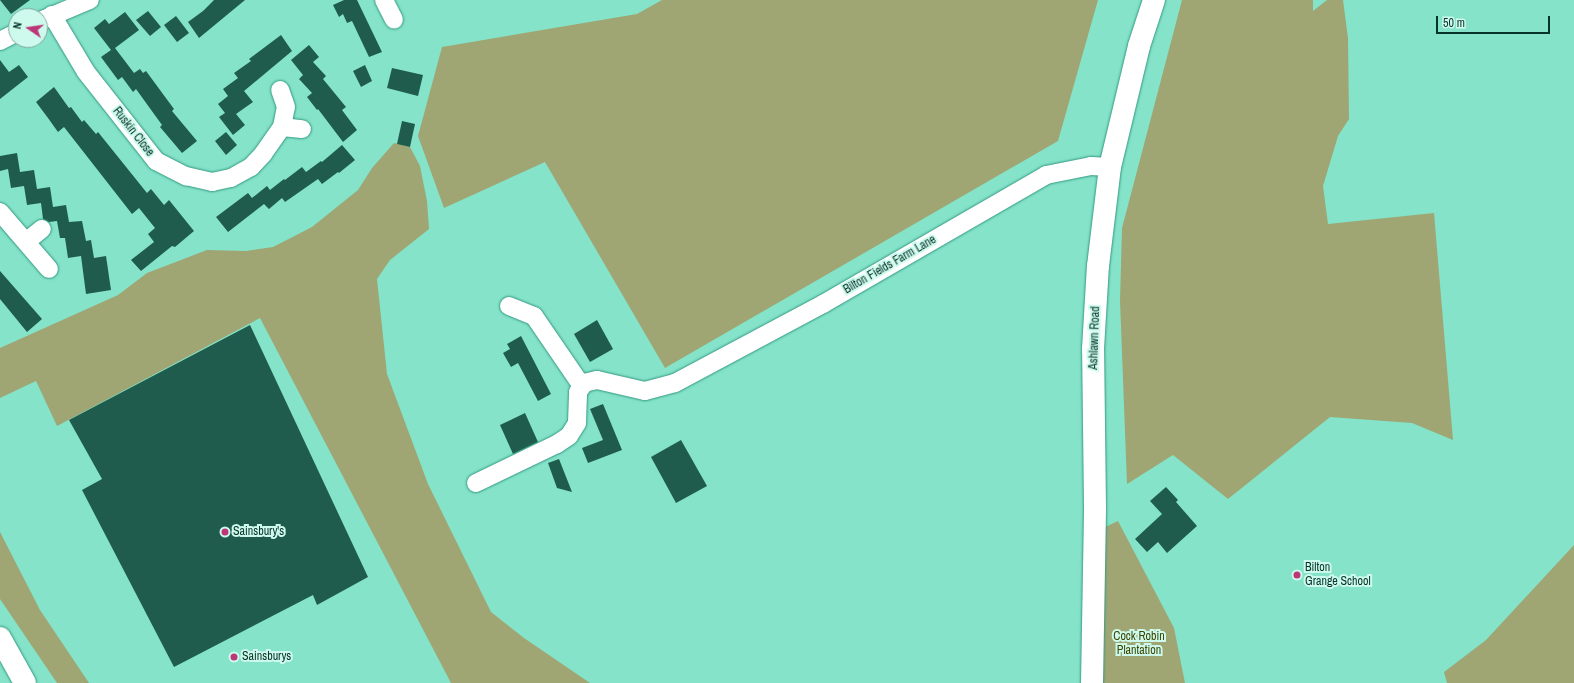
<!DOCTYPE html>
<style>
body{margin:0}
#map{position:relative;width:1574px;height:683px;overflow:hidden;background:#84e3c9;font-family:"Archivo Narrow",sans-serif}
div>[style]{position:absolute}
.green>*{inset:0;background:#9fa673}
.building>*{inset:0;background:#205c4e}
.roads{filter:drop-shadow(0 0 1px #349881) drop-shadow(0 0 1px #349881)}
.minor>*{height:18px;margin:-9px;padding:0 9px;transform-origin:9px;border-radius:9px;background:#fff}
.secondary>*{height:22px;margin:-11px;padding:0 11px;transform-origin:11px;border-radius:11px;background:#fff}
.trunk>*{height:22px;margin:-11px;padding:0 11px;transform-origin:11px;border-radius:11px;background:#fff}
.dots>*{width:11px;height:11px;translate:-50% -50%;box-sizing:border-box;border:2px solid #cdfaec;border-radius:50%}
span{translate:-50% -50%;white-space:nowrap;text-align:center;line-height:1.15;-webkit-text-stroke:4px #cdfaec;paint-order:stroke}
.street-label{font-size:12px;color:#073329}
.poi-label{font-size:12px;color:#073329}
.left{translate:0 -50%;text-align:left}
.park-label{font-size:12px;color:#3f4400}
.north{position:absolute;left:8px;top:8px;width:40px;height:40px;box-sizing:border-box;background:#cdfaec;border:1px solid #7eaa9e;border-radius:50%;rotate:283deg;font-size:11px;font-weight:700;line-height:16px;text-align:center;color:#073329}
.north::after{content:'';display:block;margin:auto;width:14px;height:18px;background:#bc3678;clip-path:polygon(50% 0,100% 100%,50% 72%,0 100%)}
.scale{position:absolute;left:1436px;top:16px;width:114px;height:18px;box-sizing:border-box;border:2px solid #073329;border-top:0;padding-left:5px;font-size:12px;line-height:14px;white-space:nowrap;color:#073329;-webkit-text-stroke:3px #cdfaec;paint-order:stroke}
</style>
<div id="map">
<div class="green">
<div style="clip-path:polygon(662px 0,1098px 0,1058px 141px,665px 368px,545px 162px,444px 208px,418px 136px,442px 47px,637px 14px)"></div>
<div style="clip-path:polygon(1182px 0,1313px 0,1313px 11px,1327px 0,1343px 0,1348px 38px,1349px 119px,1338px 136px,1323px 186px,1328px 224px,1434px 213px,1453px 440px,1412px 423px,1330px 417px,1228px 499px,1173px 455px,1127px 484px,1120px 301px,1122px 228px)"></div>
<div style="clip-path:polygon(394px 143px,410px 147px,420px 166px,427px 201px,429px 229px,390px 260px,377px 279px,387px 374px,428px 484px,491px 612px,524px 638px,590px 683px,451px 683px,260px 318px,57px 426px,36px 381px,0 398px,0 348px,118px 295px,147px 273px,207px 250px,246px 251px,273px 247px,312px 227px,358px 190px,372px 168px)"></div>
<div style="clip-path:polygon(1118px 521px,1174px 628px,1185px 683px,1102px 683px,1103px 528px)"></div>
<div style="clip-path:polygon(0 532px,40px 610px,89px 683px,57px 683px,0 599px)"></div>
<div style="clip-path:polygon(1574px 545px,1574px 683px,1447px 683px,1444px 672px,1486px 640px)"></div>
</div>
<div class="building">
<div style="clip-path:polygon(0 0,30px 0,11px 14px)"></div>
<div style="clip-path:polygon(214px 0,245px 0,199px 38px,188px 22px,203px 11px)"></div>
<div style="clip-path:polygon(344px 0,357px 0,382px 52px,369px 57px,352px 21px,347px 23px,343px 14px,339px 17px,333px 5px)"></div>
<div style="clip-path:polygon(148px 11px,161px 27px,150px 36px,136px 20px)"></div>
<div style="clip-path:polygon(125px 12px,139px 30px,115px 48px,134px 73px,140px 69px,143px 73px,146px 71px,174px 109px,172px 111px,197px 141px,182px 153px,160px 127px,162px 125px,136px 89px,133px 92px,122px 77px,118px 80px,101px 57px,111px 50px,94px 28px,105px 19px,109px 24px)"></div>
<div style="clip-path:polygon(176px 16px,189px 33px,177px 42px,164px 25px)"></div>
<div style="clip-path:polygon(281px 35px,292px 51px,244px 91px,253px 102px,236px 114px,245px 125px,233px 135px,219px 117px,225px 113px,218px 104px,228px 96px,223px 89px,238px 78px,234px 73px,251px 61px,249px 59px)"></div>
<div style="clip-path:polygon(309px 45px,319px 57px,313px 62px,326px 76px,323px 79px,346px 107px,342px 110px,357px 130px,343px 142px,318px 109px,317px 110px,307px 97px,312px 93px,299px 79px,303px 75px,291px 60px)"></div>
<div style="clip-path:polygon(0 60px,9px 72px,19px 65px,28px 77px,0 99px)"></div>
<div style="clip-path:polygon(365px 65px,372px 81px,361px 87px,353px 71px)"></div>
<div style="clip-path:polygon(392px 68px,423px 75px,418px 96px,387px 88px)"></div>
<div style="clip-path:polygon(54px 87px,69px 108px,71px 107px,82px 122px,84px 120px,96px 134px,98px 132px,147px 193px,151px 189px,164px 205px,169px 200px,194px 231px,175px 247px,172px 246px,141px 271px,131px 260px,154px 242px,148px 234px,155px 228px,139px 208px,132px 214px,64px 127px,58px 132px,48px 118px,36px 102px)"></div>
<div style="clip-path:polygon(402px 121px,415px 124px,410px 147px,397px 144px)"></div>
<div style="clip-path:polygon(226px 132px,237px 145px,226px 155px,215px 141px)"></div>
<div style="clip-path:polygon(342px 145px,355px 160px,339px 173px,338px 172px,322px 184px,318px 179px,285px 202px,282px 198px,269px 209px,264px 204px,228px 232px,216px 217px,248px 193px,252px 198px,267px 186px,270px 190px,284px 179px,285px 180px,302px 167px,306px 172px,321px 161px,322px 162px)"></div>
<div style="clip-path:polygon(17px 153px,20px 172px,34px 170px,37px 189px,50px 187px,53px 207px,66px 205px,69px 222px,82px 221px,86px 241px,91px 240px,94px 258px,106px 256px,111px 290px,86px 294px,81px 256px,68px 258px,65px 238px,60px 238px,57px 221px,49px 222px,43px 219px,41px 203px,27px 205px,24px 186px,11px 188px,8px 169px,0 171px,0 156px)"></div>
<div style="clip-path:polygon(0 271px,42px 319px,27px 332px,0 299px)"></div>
<div style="clip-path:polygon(597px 320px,613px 349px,590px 362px,574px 334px)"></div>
<div style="clip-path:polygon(250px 325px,368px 577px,317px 605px,313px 595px,174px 667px,82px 490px,102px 479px,69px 420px)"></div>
<div style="clip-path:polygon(521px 336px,551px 394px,538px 401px,518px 363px,511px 367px,503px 353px,510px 349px,507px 344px)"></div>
<div style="clip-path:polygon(603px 404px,622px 450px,588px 463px,582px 448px,603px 440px,590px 409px)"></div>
<div style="clip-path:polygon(525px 413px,538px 442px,513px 454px,500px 425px)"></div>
<div style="clip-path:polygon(681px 440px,707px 486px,676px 503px,651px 457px)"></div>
<div style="clip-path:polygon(559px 459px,572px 492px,557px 488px,548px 463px)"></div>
<div style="clip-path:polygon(1166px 487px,1178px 500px,1176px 502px,1197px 526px,1167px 553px,1158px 542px,1147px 552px,1135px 539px,1162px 514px,1150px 501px)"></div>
</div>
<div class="roads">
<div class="minor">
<div style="left:384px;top:0;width:22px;rotate:63deg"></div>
<div style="left:52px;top:15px;width:66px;rotate:59.2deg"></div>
<div style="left:86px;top:72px;width:113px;rotate:51.8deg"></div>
<div style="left:156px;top:161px;width:34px;rotate:27deg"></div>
<div style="left:186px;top:176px;width:27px;rotate:13deg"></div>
<div style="left:212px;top:182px;width:19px;rotate:-12deg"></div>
<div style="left:231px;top:178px;width:23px;rotate:-29deg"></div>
<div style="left:251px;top:167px;width:18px;rotate:-47deg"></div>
<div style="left:263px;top:154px;width:33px;rotate:-55deg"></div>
<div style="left:282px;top:127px;width:20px;rotate:-79deg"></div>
<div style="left:286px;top:107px;width:18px;rotate:-109deg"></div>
<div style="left:40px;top:21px;width:54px;rotate:-22.8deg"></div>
<div style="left:0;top:41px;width:18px;rotate:-27deg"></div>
<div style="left:282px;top:127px;width:20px;rotate:6deg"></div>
<div style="left:0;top:212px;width:75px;rotate:49.3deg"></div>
<div style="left:27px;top:241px;width:19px;rotate:-39deg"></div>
<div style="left:509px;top:306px;width:27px;rotate:22deg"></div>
<div style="left:534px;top:316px;width:85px;rotate:55.6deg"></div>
<div style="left:476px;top:483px;width:90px;rotate:-25.7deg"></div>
<div style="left:557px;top:444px;width:14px;rotate:-34deg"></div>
<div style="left:569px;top:436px;width:15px;rotate:-58deg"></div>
<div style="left:577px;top:423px;width:31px;rotate:-88deg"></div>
<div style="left:578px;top:392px;width:11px;rotate:-56deg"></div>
<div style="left:584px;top:383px;width:13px;rotate:-13deg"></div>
<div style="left:597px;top:380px;width:49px;rotate:12.9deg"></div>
<div style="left:645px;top:391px;width:31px;rotate:-15deg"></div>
<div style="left:675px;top:383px;width:168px;rotate:-28.1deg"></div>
<div style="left:823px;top:304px;width:258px;rotate:-30deg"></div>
<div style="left:1046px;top:175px;width:46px;rotate:-11.3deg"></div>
<div style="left:1091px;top:166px;width:19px;rotate:3deg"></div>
</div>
<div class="secondary">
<div style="left:1092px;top:683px;width:177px;rotate:-89deg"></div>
<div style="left:1095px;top:506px;width:157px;rotate:-90.7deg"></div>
<div style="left:1093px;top:349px;width:83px;rotate:-86.6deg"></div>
<div style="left:1098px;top:266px;width:100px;rotate:-83.1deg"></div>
<div style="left:1110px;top:167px;width:124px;rotate:-76.5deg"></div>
<div style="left:1139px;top:46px;width:48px;rotate:-71.9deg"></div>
</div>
<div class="trunk">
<div style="left:0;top:638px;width:51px;rotate:60.9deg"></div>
</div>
</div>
<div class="dots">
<div style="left:225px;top:532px;background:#bc3678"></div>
<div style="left:1297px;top:575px;background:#bc3678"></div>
<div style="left:234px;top:657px;background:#bc3678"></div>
</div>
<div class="street-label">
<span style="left:133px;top:132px;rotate:52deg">Ruskin Close</span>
<span style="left:890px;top:265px;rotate:-30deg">Bilton Fields Farm Lane</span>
<span style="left:1095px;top:338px;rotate:-88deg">Ashlawn Road</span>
</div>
<div class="poi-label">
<span class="left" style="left:233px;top:532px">Sainsbury's</span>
<span class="left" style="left:1305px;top:575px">Bilton<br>Grange School</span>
<span class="left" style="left:242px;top:657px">Sainsburys</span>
</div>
<div class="park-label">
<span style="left:1139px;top:644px">Cock Robin<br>Plantation</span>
</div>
<div class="north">N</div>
<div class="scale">50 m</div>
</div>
